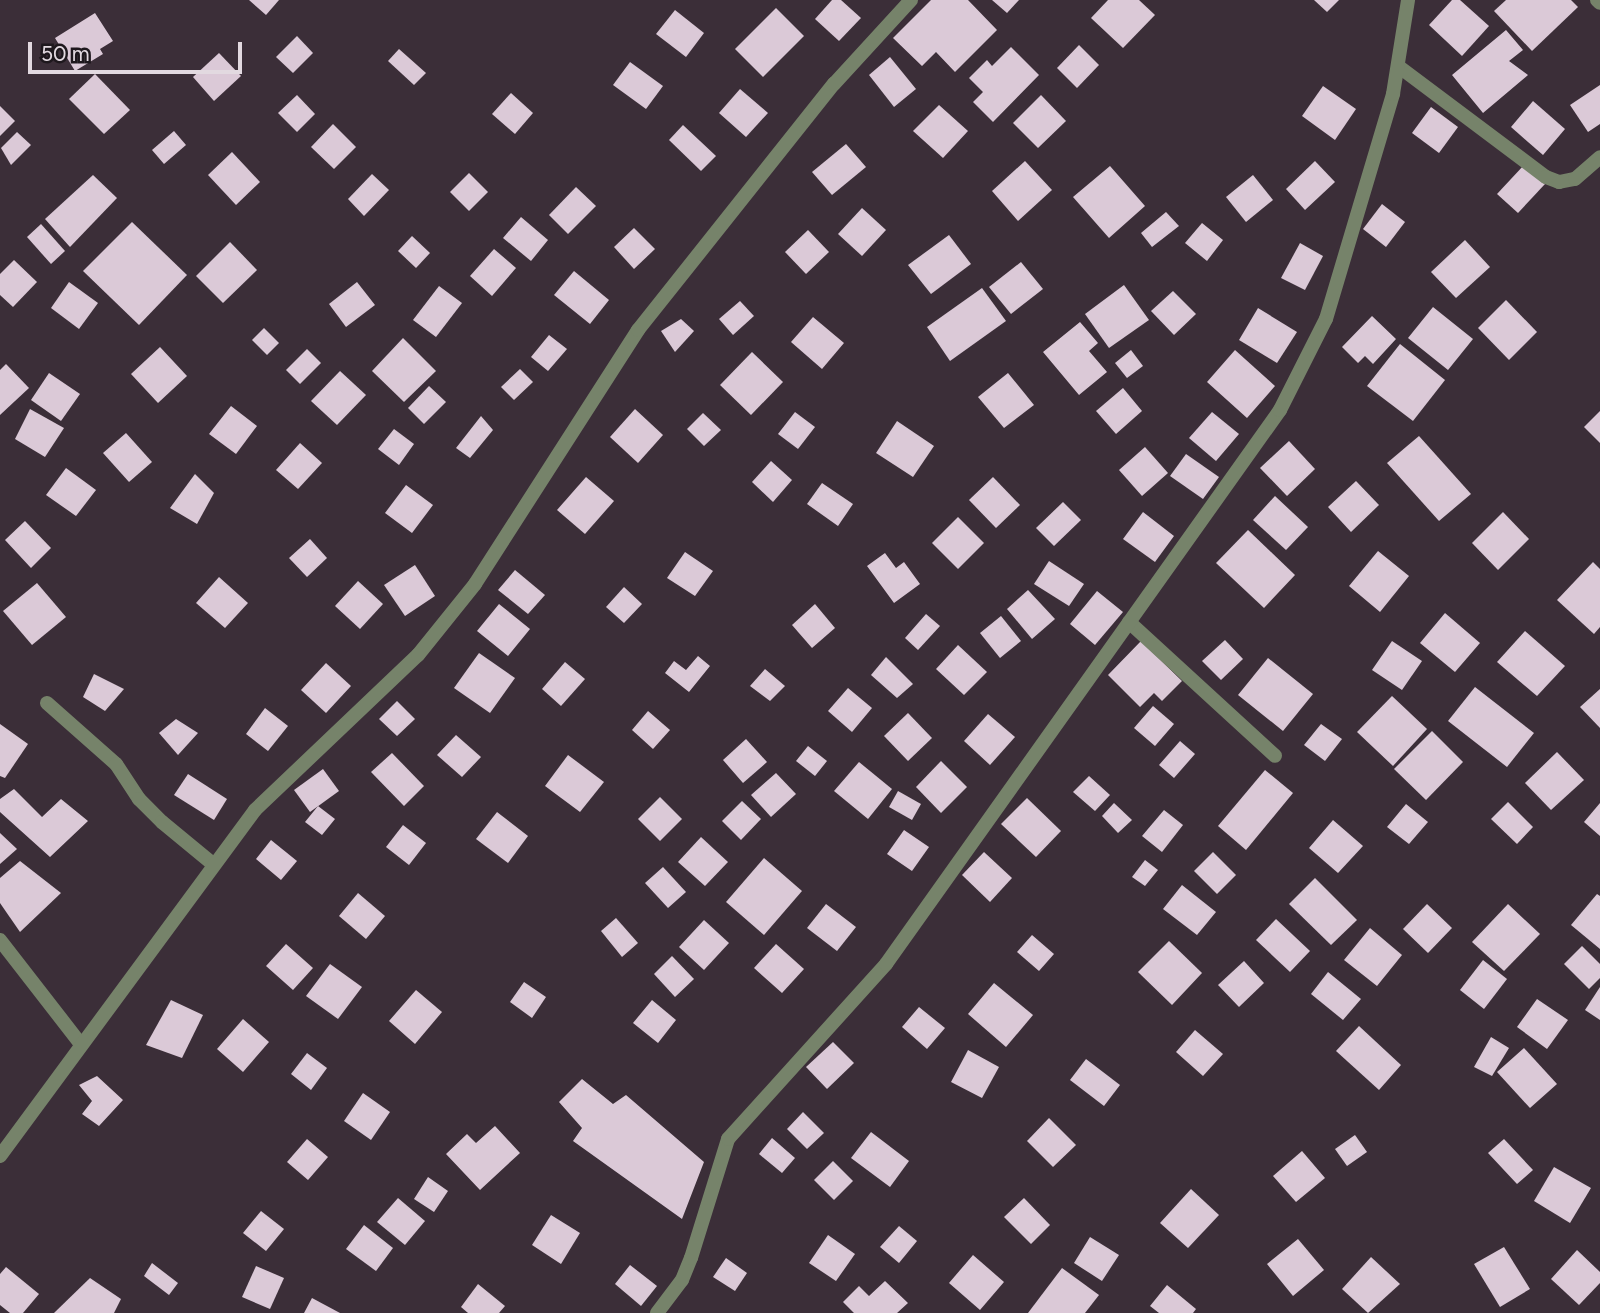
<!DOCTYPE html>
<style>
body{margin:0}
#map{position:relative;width:1600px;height:1313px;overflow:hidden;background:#3b2e38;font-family:Figtree,sans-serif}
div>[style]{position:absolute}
.building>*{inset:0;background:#dbc9d7}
.minor>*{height:14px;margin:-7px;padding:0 7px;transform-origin:7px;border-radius:7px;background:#76836a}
span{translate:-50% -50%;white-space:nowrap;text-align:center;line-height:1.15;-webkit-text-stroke:7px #1e181d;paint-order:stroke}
.scale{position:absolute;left:28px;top:42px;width:214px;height:32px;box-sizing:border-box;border:4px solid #e2d9e0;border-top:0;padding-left:9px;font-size:21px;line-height:24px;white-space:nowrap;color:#e2d9e0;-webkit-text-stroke:5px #1e181d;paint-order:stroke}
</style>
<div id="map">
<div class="building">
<div style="clip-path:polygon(249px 0,279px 0,266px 15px)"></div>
<div style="clip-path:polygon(832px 0,841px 0,861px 18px,839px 41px,815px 19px)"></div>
<div style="clip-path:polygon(931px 0,968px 0,997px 30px,955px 72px,936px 52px,922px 66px,893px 38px)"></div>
<div style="clip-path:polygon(992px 0,1019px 0,1007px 13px)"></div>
<div style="clip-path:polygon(1108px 0,1139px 0,1155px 15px,1123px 48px,1091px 18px)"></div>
<div style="clip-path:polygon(1314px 0,1339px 0,1327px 12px)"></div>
<div style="clip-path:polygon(1452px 0,1460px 0,1489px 26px,1462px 56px,1429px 25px)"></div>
<div style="clip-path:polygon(1506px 0,1571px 0,1578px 7px,1532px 51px,1494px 11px)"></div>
<div style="clip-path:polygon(776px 8px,804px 36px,763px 77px,735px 49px)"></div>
<div style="clip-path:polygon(675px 10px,704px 33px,686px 57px,656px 34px)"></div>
<div style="clip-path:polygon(95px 13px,113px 41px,100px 49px,103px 54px,75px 71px,55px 38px)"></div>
<div style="clip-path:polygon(1506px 30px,1523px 50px,1509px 61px,1528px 75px,1483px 113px,1452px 75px)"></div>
<div style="clip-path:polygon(297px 36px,313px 53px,293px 73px,276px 57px)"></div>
<div style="clip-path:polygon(1079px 45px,1099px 65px,1077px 88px,1057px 68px)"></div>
<div style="clip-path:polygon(1011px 47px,1039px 75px,993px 122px,973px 102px,983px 92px,969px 78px,987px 60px,992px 66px)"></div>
<div style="clip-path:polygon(399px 49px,426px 73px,414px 85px,388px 61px)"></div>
<div style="clip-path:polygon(219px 53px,241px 76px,214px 101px,193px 77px)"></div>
<div style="clip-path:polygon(890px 57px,916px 89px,894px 107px,869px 75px)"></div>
<div style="clip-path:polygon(630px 62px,663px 86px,646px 109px,613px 85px)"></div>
<div style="clip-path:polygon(95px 74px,130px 110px,104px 134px,69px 99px)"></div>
<div style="clip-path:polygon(1600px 85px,1600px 124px,1588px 132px,1570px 105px)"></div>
<div style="clip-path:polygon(1323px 86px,1356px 109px,1335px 140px,1302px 116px)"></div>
<div style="clip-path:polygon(740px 89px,768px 113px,746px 137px,719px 113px)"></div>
<div style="clip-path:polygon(511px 93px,533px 113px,515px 134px,492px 114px)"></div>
<div style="clip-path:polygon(297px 95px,315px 114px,297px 132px,278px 113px)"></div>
<div style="clip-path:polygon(1041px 95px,1066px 121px,1038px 148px,1013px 123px)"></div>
<div style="clip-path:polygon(1533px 101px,1565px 129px,1543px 155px,1511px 127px)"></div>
<div style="clip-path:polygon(939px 105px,968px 131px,943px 158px,913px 131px)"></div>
<div style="clip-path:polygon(0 106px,15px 121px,0 136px)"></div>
<div style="clip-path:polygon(1431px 107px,1458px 127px,1439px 153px,1412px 133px)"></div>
<div style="clip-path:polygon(333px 124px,356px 147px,334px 169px,311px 147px)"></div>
<div style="clip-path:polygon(683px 125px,716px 156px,701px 171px,669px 140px)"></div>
<div style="clip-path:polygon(174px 131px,186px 145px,164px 164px,152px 150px)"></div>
<div style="clip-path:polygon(17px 132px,31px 145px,11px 165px,1px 148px)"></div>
<div style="clip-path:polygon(846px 144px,866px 167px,832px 195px,812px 172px)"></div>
<div style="clip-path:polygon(232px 152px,260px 182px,236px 205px,208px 175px)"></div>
<div style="clip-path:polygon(1025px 161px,1052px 190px,1018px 221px,992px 191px)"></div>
<div style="clip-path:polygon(1315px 161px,1335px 182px,1305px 210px,1286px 189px)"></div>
<div style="clip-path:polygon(1524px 165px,1545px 184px,1518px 213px,1497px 194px)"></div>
<div style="clip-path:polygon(1110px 166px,1145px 206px,1109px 238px,1073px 197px)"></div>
<div style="clip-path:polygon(469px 173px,488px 192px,469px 211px,450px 192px)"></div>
<div style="clip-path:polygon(372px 174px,389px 190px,364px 216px,348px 199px)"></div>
<div style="clip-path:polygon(93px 175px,117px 198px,70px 247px,45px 219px)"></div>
<div style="clip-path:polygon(1253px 175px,1273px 200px,1246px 222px,1226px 197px)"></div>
<div style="clip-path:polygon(576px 187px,596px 206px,568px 234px,549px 215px)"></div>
<div style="clip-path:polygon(1382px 204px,1405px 222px,1386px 247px,1363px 229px)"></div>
<div style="clip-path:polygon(862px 208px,886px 230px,862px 256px,838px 234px)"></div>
<div style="clip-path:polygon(1166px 212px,1179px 226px,1152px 247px,1141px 233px)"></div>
<div style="clip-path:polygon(521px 217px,548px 240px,531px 261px,503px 238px)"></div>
<div style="clip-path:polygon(132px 222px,187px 275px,139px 325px,83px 271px)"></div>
<div style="clip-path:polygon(1202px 223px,1223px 240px,1207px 261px,1185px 243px)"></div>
<div style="clip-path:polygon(41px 224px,65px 251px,51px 264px,27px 237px)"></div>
<div style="clip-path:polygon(634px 228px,655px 249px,634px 269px,614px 247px)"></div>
<div style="clip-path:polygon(808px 230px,829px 252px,806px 274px,785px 252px)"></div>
<div style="clip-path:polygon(949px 235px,971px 264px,931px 294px,908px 265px)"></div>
<div style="clip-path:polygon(412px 236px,430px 253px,416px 268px,398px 251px)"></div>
<div style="clip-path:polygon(1465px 240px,1490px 267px,1456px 298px,1431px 272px)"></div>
<div style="clip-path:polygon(230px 242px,257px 270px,223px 303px,196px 276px)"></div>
<div style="clip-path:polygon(1300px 243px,1323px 256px,1305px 290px,1281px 278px)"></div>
<div style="clip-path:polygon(494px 249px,516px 268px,492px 296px,470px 276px)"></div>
<div style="clip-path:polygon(14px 260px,37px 282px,13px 307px,0 295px,0 274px)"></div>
<div style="clip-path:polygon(1021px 262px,1043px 289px,1011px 314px,989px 287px)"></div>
<div style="clip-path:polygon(574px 271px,609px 300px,590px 324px,554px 295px)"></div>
<div style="clip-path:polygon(69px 282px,98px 303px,79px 329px,51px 308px)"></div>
<div style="clip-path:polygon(357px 282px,375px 305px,346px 327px,329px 304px)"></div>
<div style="clip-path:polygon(1124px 285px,1149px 320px,1109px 348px,1085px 314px)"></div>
<div style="clip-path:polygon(439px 286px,462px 303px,436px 337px,413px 320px)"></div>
<div style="clip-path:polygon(982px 288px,1006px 321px,950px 361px,927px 327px)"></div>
<div style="clip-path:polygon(1173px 291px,1196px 314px,1174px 335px,1151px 311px)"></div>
<div style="clip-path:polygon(1506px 300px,1537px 332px,1509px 360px,1478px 328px)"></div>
<div style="clip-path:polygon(740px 301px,754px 316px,733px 335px,719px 319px)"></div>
<div style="clip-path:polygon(1433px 307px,1473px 339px,1448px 370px,1408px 338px)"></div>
<div style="clip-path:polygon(1258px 308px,1297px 332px,1277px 363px,1239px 340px)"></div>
<div style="clip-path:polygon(1372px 316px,1396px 339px,1373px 364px,1365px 356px,1358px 363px,1342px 347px)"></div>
<div style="clip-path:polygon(813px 317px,844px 343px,822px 369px,791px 342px)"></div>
<div style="clip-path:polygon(681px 319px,694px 331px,675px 352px,661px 331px)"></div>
<div style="clip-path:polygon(1080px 322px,1098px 343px,1089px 351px,1107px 372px,1079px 395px,1043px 352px)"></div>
<div style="clip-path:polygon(264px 328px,279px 343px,267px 355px,252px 340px)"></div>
<div style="clip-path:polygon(549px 335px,567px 349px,548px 371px,531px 357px)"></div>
<div style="clip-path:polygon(403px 338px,436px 371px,404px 402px,372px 371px)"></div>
<div style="clip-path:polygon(1400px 344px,1445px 380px,1413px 421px,1367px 386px)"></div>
<div style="clip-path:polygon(160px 347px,187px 376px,158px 403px,131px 374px)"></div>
<div style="clip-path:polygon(307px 349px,321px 363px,300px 384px,286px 370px)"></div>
<div style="clip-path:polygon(1131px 350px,1143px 366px,1127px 378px,1115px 363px)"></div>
<div style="clip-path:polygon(1235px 350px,1275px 386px,1247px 418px,1207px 382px)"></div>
<div style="clip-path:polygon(752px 352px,783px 382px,751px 415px,720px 385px)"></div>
<div style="clip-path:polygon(6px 364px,29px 388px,0 415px,0 370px)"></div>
<div style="clip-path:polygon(520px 369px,533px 382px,514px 400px,501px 387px)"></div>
<div style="clip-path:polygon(340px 371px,366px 395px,337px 425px,311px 401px)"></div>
<div style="clip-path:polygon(49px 373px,80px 394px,61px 421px,31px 400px)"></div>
<div style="clip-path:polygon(1008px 373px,1034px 405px,1004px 428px,978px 397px)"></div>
<div style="clip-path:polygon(429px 386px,446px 402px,424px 424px,408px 408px)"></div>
<div style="clip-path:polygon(1123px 388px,1142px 411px,1116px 434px,1096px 411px)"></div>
<div style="clip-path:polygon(231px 406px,257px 426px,236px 454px,209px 434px)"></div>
<div style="clip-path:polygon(30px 409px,64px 428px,45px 457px,15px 439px)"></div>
<div style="clip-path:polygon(635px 409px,663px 435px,638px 463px,610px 437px)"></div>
<div style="clip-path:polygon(1600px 411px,1600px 443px,1584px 427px)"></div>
<div style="clip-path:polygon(795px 412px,815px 427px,798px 449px,778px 434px)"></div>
<div style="clip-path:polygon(1212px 412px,1239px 434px,1216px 461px,1189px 438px)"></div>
<div style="clip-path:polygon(703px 413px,721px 430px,704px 446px,687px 429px)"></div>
<div style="clip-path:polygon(481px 416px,493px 430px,470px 458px,456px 448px)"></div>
<div style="clip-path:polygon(897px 421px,934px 446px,913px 477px,876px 453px)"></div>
<div style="clip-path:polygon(394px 429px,414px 444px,399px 465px,378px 449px)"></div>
<div style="clip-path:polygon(126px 433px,152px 462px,129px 482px,103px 453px)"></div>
<div style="clip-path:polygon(1419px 436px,1471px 494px,1439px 521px,1387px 463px)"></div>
<div style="clip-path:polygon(1289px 441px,1315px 469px,1287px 496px,1260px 468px)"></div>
<div style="clip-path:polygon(300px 443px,322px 463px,298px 489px,276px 470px)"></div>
<div style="clip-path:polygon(1145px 447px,1168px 473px,1142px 496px,1119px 470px)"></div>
<div style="clip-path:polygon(1186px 454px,1219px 477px,1203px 499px,1170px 476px)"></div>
<div style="clip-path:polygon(771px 461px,792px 480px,773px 502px,752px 482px)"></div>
<div style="clip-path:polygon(66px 468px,96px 490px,76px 516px,46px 495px)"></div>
<div style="clip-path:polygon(195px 474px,214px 493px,197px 524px,170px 508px)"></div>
<div style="clip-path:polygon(586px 477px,614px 501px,585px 534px,557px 510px)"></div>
<div style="clip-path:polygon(993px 477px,1020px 505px,996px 528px,969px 500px)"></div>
<div style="clip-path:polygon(1356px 481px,1379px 505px,1351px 532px,1328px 507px)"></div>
<div style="clip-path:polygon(822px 483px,853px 504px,838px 526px,807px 504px)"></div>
<div style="clip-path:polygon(406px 485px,433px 505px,412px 533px,385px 513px)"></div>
<div style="clip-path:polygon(1275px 496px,1308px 527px,1286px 550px,1253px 520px)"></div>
<div style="clip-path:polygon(1063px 502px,1081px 520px,1054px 546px,1036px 528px)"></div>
<div style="clip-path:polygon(1143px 512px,1174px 536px,1155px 562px,1123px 539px)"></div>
<div style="clip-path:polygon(1503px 512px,1529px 539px,1498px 570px,1472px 543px)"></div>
<div style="clip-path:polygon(958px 517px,984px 543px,958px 569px,932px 543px)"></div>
<div style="clip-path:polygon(25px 521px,51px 548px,31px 568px,5px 540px)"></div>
<div style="clip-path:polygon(1248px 530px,1295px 575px,1264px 608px,1216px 563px)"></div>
<div style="clip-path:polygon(310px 539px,327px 558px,307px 577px,289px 558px)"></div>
<div style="clip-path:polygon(1378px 551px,1409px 576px,1380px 612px,1349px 586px)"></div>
<div style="clip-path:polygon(685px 552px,713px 571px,695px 596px,667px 578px)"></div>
<div style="clip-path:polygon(885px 553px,896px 568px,904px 562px,920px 584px,894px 603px,867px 566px)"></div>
<div style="clip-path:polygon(1049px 561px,1084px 584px,1069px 606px,1034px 584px)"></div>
<div style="clip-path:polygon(1593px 562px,1600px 569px,1600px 627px,1594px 634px,1557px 600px)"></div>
<div style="clip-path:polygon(415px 565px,435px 596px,405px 616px,384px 585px)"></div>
<div style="clip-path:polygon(515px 570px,545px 595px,528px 614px,498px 590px)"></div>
<div style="clip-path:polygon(219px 577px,248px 603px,225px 628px,196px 603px)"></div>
<div style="clip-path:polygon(358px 581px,383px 604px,360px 629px,335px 606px)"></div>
<div style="clip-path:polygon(37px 583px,66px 617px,32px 645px,3px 611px)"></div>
<div style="clip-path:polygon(624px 587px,642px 604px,624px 623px,606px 607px)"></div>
<div style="clip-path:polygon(1028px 590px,1055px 619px,1032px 639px,1007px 609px)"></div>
<div style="clip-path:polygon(1097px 591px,1123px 612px,1095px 645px,1070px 624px)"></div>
<div style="clip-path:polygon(499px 604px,530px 629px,508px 656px,477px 631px)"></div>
<div style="clip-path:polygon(815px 604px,835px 628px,812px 648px,792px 625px)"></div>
<div style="clip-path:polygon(1445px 613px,1480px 643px,1455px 672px,1420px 643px)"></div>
<div style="clip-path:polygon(926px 614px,940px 626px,918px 650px,905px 638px)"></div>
<div style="clip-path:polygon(1001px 616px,1021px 641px,1000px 658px,980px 633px)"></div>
<div style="clip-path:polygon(1525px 631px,1565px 666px,1537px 696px,1497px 662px)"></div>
<div style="clip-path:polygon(1225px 640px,1243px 659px,1221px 680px,1202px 661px)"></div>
<div style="clip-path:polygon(1141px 641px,1182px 681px,1162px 701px,1154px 693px,1140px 707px,1108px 675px)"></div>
<div style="clip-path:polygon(1392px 641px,1422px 661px,1402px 690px,1372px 670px)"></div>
<div style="clip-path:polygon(958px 645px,987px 672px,964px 695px,936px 669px)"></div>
<div style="clip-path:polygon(479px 653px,515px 678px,490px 713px,454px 688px)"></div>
<div style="clip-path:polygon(698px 656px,710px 666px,689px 692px,665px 673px,674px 661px,686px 670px)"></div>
<div style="clip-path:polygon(886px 657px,913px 684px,897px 698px,871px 675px)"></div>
<div style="clip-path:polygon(1268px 658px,1313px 694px,1283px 731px,1238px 695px)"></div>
<div style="clip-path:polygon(565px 662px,585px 679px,561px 706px,542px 689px)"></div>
<div style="clip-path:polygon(326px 663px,351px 686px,326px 713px,301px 690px)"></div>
<div style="clip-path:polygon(765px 669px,785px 686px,770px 701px,750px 686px)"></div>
<div style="clip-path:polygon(94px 674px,124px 689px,105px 711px,83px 697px)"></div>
<div style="clip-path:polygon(1475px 687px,1534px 733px,1507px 767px,1448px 721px)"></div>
<div style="clip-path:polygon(848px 688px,872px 708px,852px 732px,828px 711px)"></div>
<div style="clip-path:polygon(1600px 689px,1600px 728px,1580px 707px)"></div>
<div style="clip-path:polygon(1392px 696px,1427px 729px,1393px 766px,1357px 732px)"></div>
<div style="clip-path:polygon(397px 701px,415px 719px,397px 736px,379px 719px)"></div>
<div style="clip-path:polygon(1153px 706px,1174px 724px,1155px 746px,1134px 728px)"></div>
<div style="clip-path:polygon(265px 708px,288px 726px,268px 751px,246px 734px)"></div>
<div style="clip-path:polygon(648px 711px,670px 730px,653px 749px,632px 730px)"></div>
<div style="clip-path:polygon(908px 713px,932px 738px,908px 761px,884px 736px)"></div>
<div style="clip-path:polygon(988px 714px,1015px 737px,990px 765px,964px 741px)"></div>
<div style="clip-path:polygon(176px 719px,198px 733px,178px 755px,159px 733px)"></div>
<div style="clip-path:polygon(0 724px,28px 744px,5px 778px,0 776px)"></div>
<div style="clip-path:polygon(1321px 724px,1342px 739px,1325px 761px,1304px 745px)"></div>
<div style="clip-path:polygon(1432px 731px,1463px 762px,1426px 800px,1394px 769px)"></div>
<div style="clip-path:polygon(456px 735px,481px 757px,462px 777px,437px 755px)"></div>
<div style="clip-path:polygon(746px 739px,767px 762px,743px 783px,723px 760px)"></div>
<div style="clip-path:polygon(1180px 741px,1195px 754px,1174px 778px,1159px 765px)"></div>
<div style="clip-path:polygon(808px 746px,827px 761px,815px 776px,796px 761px)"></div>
<div style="clip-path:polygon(1557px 752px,1584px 780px,1551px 810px,1525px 783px)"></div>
<div style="clip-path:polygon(392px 753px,424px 786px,404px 806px,371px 772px)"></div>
<div style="clip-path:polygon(568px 755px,604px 782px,580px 812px,545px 786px)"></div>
<div style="clip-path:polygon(941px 761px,967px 787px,941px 813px,916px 787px)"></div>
<div style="clip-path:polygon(859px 762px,892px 789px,868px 819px,834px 791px)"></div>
<div style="clip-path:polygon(323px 769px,339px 791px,310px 812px,294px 790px)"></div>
<div style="clip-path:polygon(1265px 770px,1293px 793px,1246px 850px,1218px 826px)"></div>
<div style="clip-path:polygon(776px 773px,796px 794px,771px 817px,751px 795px)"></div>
<div style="clip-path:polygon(188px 774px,227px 799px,214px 820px,174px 795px)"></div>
<div style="clip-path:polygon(1089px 776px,1110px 795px,1095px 811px,1073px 792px)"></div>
<div style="clip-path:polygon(14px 789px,42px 817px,61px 799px,88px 821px,50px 857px,0 812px,0 799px)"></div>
<div style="clip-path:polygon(898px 791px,921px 804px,912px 820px,889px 807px)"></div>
<div style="clip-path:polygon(660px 797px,682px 819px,660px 841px,638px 819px)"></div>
<div style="clip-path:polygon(1027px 798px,1061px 831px,1036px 857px,1001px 824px)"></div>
<div style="clip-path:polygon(742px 801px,761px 819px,741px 840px,722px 821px)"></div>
<div style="clip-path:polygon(1508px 802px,1533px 827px,1517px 844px,1491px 819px)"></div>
<div style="clip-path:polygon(1114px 803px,1132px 820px,1118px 833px,1102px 816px)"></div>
<div style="clip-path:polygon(1600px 803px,1600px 836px,1584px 822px)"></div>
<div style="clip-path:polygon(1406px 804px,1428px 822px,1409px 844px,1387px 827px)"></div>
<div style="clip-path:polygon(318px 806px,335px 819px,322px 835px,305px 822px)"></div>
<div style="clip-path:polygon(1164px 810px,1183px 825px,1162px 852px,1142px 836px)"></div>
<div style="clip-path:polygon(497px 812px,528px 836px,508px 863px,476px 839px)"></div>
<div style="clip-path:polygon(1333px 820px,1363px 846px,1338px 873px,1309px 848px)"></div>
<div style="clip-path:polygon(403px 825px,426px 843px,409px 865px,386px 847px)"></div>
<div style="clip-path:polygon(904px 830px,929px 847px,912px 871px,887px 854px)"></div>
<div style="clip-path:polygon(0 833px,17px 849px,0 864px)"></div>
<div style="clip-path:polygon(701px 837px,728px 862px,705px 886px,678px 862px)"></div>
<div style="clip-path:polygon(271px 840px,297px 861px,281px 880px,256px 859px)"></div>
<div style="clip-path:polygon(984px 852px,1012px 878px,990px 902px,962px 875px)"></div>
<div style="clip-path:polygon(1213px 852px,1236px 875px,1217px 894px,1194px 871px)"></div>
<div style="clip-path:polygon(764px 858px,802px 891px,764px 935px,726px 902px)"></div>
<div style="clip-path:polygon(1145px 860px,1158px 870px,1145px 886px,1132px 877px)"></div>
<div style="clip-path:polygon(20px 861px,61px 893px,20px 932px,0 903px,0 878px)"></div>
<div style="clip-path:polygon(663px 867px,686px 892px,668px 908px,645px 883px)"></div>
<div style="clip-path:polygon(1315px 878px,1357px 920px,1331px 945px,1289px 904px)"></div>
<div style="clip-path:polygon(1182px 885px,1216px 912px,1197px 935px,1163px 909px)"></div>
<div style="clip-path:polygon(358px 893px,385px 916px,366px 939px,339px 916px)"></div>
<div style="clip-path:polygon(1597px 894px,1600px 896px,1600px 949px,1571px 925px)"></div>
<div style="clip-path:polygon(826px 904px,856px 927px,837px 951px,807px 928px)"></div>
<div style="clip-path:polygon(1427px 904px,1452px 928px,1428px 953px,1403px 929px)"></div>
<div style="clip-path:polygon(1508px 904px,1540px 934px,1504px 971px,1472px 942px)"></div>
<div style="clip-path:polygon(616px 918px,638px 943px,622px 957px,601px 931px)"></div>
<div style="clip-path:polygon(1276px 919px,1310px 951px,1290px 972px,1256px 940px)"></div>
<div style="clip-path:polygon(704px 920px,729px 943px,704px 970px,679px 947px)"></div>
<div style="clip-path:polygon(1370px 928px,1402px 955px,1377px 986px,1344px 960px)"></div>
<div style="clip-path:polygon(1032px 935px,1054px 954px,1039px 971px,1017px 952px)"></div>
<div style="clip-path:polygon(1169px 941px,1202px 973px,1172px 1005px,1138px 972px)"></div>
<div style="clip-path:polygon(286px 944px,313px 968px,293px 990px,266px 966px)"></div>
<div style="clip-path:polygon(776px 944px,804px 969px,782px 993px,754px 968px)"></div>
<div style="clip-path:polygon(1582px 946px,1600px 964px,1600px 978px,1589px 989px,1564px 964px)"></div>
<div style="clip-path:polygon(672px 956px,694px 979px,675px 997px,654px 974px)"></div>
<div style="clip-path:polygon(1483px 960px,1507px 979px,1484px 1009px,1460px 990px)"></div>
<div style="clip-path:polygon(1244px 961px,1264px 983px,1239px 1007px,1218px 985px)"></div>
<div style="clip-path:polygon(330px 964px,362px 987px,338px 1019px,306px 996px)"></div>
<div style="clip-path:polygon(1328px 972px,1361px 999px,1343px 1020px,1311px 994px)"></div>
<div style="clip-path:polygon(524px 982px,546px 997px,532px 1018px,510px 1002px)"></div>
<div style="clip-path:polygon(994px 983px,1033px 1015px,1006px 1047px,968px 1014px)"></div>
<div style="clip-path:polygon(1600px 987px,1600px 1020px,1585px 1010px)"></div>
<div style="clip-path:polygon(416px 990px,442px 1012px,415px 1044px,389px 1021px)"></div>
<div style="clip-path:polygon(1537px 999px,1568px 1020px,1547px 1049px,1517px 1027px)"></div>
<div style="clip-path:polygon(171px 1000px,203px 1015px,182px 1058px,146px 1045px)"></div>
<div style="clip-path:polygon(652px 1000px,676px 1020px,658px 1043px,633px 1023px)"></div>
<div style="clip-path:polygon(919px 1007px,945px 1028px,927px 1049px,902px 1027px)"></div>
<div style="clip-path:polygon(243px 1019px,269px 1042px,243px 1072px,217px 1049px)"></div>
<div style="clip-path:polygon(1359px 1026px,1401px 1065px,1379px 1090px,1336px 1051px)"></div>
<div style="clip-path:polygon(1195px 1030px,1223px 1054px,1203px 1076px,1176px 1052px)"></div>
<div style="clip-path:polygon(1491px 1037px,1509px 1048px,1492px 1076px,1474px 1067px)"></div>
<div style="clip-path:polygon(833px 1042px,854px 1063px,827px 1089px,806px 1067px)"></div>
<div style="clip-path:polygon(1524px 1048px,1557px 1084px,1530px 1108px,1497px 1072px)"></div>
<div style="clip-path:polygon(968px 1050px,999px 1067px,982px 1098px,951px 1082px)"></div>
<div style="clip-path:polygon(307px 1053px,327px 1068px,311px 1090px,291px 1074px)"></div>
<div style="clip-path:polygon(1086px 1059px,1120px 1085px,1104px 1106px,1070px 1080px)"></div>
<div style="clip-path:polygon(97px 1076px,123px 1100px,99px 1126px,82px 1114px,92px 1101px,79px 1085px)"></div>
<div style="clip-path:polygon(582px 1079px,613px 1104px,626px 1095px,704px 1162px,682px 1219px,573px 1141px,582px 1128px,559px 1102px)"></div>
<div style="clip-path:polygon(363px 1093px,390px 1112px,371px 1140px,344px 1121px)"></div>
<div style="clip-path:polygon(803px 1112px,824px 1133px,807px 1149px,787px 1129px)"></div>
<div style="clip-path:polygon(1049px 1118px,1076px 1145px,1053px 1167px,1027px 1141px)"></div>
<div style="clip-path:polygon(495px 1126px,520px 1153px,480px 1190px,446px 1154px,467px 1134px,476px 1143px)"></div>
<div style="clip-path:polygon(871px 1132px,909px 1161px,890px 1187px,851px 1158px)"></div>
<div style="clip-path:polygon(1355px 1135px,1367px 1152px,1347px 1166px,1335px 1149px)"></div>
<div style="clip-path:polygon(772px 1138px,795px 1158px,782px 1173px,759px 1154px)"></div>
<div style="clip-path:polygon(307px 1139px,328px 1157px,308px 1180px,287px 1162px)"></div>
<div style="clip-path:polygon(1504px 1139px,1533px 1170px,1517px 1184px,1488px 1153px)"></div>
<div style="clip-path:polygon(1302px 1151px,1325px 1178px,1296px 1202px,1273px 1176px)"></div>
<div style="clip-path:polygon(833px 1161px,853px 1181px,834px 1200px,814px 1180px)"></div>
<div style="clip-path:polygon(1554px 1167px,1591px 1188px,1570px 1223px,1534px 1201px)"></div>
<div style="clip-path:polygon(428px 1177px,448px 1191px,434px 1212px,414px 1199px)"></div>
<div style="clip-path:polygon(1191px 1189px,1219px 1215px,1188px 1248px,1160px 1223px)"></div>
<div style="clip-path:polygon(398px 1198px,425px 1221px,405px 1245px,377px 1222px)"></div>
<div style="clip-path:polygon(1024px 1198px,1050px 1225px,1031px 1244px,1004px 1217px)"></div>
<div style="clip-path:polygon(261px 1211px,284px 1229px,266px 1251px,243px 1233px)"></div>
<div style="clip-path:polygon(551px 1215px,580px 1233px,561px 1264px,532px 1245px)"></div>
<div style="clip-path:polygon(364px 1225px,393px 1248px,376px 1271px,346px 1249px)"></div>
<div style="clip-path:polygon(899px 1226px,917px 1241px,899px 1263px,880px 1247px)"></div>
<div style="clip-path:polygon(828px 1235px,855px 1254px,836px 1281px,809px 1263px)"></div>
<div style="clip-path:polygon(1090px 1237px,1119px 1255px,1102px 1281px,1074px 1263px)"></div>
<div style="clip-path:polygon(1298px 1239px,1324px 1270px,1293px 1296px,1267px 1264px)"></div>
<div style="clip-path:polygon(1504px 1247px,1530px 1289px,1500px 1307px,1474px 1264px)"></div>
<div style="clip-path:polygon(1577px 1250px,1600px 1272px,1600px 1283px,1579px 1305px,1551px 1279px)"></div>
<div style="clip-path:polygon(973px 1255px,1004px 1282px,980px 1310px,949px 1283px)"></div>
<div style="clip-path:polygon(1371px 1257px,1400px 1284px,1368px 1313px,1342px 1289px)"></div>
<div style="clip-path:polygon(726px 1258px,747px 1273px,735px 1291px,713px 1277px)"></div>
<div style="clip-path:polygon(152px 1263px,178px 1283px,169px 1295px,144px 1276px)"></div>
<div style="clip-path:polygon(630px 1265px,657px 1286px,641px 1306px,615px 1284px)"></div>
<div style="clip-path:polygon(256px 1266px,284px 1278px,270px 1309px,242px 1297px)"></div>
<div style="clip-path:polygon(6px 1267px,39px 1294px,23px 1313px,10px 1313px,0 1305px,0 1274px)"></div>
<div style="clip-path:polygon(1062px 1268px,1099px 1295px,1085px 1313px,1028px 1313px)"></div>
<div style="clip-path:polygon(90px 1278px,121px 1299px,114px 1313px,54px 1313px)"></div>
<div style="clip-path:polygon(885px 1281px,908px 1303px,897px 1313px,854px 1313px,843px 1302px,859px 1286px,869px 1296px)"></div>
<div style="clip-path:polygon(478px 1284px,505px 1306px,499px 1313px,468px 1313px,461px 1307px)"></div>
<div style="clip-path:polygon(1167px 1285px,1196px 1309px,1193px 1313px,1159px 1313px,1150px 1306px)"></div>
<div style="clip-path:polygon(312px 1298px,340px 1313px,304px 1313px)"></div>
</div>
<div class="minor">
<div style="left:1597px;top:0;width:4px;rotate:45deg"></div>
<div style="left:1398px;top:66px;width:185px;rotate:36.9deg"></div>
<div style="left:1546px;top:177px;width:14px;rotate:21deg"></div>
<div style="left:1559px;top:182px;width:16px;rotate:-11deg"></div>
<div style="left:1575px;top:179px;width:33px;rotate:-41deg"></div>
<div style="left:1129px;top:622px;width:198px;rotate:42.5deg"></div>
<div style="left:47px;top:703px;width:92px;rotate:41.5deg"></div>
<div style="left:116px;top:764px;width:42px;rotate:56.7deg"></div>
<div style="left:139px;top:799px;width:33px;rotate:45deg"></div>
<div style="left:162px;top:822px;width:66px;rotate:39.5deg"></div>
<div style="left:0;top:940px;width:130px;rotate:52.2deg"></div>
<div style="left:0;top:1156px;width:430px;rotate:-53.6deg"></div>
<div style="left:255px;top:810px;width:225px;rotate:-43.6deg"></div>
<div style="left:418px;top:655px;width:91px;rotate:-51.2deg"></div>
<div style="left:475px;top:584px;width:302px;rotate:-57.3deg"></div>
<div style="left:638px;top:330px;width:315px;rotate:-51.5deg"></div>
<div style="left:834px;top:84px;width:114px;rotate:-47.5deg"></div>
<div style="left:657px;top:1313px;width:41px;rotate:-52.9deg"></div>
<div style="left:682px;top:1280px;width:24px;rotate:-68deg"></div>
<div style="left:691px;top:1258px;width:125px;rotate:-72.7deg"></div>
<div style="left:728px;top:1139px;width:236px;rotate:-47.9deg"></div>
<div style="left:886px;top:964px;width:680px;rotate:-54.58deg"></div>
<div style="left:1280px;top:410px;width:102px;rotate:-63.2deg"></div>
<div style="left:1326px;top:319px;width:235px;rotate:-73.4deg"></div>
<div style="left:1393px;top:94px;width:95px;rotate:-80.9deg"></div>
</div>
<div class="scale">50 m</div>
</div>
